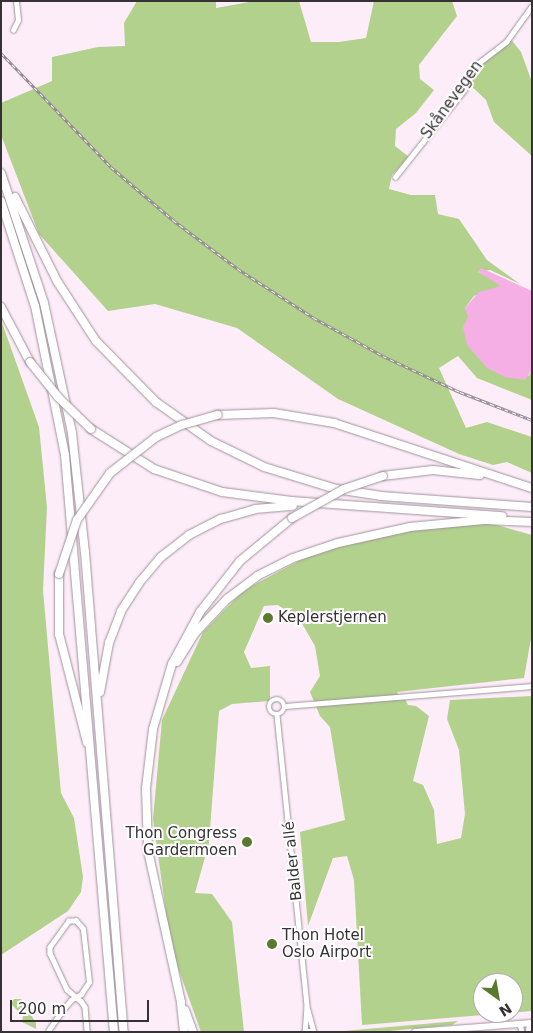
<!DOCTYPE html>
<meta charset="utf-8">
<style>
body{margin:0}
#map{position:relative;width:533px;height:1033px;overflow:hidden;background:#fdedf8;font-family:"DejaVu Sans",sans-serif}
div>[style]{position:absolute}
.green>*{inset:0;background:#b2d18c}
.water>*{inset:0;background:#f6afe4}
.roads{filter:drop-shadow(0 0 1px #a0929c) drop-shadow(0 0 1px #a0929c)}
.street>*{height:4.5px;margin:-2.25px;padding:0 2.25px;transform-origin:2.25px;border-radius:2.25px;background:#fff}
.street>.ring{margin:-2.25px;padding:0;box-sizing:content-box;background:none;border:4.5px solid #fff;border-radius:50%}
.secondary>*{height:6px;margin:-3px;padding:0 3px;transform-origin:3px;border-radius:3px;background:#fff}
.highway>*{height:8px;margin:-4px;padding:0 4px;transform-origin:4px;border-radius:4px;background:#fff}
.rail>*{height:3px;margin-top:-1.5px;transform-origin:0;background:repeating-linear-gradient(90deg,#fff 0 4px,#948a91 0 8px);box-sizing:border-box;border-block:1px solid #948a91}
.bridges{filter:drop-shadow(0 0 1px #a0929c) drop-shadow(0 0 1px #a0929c)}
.highway-bridge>*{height:8px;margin:-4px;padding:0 4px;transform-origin:4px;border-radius:4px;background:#fff}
.dots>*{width:14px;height:14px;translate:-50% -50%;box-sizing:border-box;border:2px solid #fff;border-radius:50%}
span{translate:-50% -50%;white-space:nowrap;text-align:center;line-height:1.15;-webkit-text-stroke:4px #fff;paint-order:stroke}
.street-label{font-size:15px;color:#363135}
.poi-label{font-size:15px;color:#363135}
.left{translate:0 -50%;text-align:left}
.right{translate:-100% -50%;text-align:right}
.frame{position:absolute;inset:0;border:2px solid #363135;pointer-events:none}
.north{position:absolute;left:473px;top:973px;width:50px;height:50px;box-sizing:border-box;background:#fff;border:1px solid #afadae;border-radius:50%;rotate:148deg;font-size:14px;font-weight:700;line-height:20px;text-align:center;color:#363135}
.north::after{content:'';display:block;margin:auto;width:18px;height:22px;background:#5b792e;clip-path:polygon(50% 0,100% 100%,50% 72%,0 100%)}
.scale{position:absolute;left:10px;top:1000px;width:139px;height:22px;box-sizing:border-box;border:2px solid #363135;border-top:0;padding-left:6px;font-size:15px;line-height:18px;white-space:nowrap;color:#363135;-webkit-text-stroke:4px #fff;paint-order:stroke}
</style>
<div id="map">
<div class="green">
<div style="clip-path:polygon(137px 1px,216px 1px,216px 8px,255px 1px,299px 1px,311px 42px,339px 42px,366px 38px,374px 1px,452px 1px,457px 16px,419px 65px,420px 79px,434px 90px,416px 113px,396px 129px,395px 146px,409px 157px,392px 175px,389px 189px,411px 195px,435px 195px,438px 214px,459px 219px,487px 260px,520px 284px,490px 270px,478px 272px,499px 282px,501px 286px,474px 296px,465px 308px,529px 376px,532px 370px,532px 400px,477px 378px,458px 356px,439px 368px,466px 428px,487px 422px,532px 437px,532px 473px,507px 462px,493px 465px,459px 454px,338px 399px,237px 328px,155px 304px,108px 311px,39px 234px,1px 135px,1px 103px,52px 81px,52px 57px,98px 47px,125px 46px,124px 23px)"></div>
<div style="clip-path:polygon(510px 38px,521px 52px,532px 82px,532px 156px,494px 122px,486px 100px,467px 82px,476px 62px)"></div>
<div style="clip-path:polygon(1px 320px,39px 427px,47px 507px,43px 590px,61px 793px,74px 818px,83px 877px,81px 892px,68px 911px,1px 955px)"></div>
<div style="clip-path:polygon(evenodd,486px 522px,532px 535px,532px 633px,524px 678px,397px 692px,401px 700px,405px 699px,408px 705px,416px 706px,429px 716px,413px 781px,423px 785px,434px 810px,437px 844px,461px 838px,465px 814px,459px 750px,447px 719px,450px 700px,532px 696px,532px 1011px,362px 1025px,354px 880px,347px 856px,333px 858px,308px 926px,300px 832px,345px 820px,330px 727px,320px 716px,310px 692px,320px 676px,315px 646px,300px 620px,278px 605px,264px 606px,244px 652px,251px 668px,270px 666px,270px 701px,232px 704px,219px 711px,209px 843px,195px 893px,212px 894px,232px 922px,244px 1032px,201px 1032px,171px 948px,153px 819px,162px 720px,203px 632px,244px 590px,312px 554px,399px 531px,486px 522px,483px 983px,513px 983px,513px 1013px,483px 1013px,483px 983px)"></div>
<div style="clip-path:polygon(14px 999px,21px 999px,36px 1023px,36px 1029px,22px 1022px,24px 1010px,19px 1012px,11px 1004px)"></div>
<div style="clip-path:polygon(458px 1021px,452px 1025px,379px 1032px,332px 1032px)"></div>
</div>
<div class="water">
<div style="clip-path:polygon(481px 268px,532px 291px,532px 370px,525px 380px,505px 377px,487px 368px,467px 345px,463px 327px,468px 317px,465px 308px,479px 292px,501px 286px,478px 272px)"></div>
</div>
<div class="roads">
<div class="street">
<div style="left:13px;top:30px;width:11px;rotate:-63deg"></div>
<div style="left:18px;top:20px;width:19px;rotate:-96deg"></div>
<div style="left:395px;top:177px;width:111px;rotate:-51.6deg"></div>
<div style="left:464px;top:90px;width:23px;rotate:-70deg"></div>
<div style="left:472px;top:68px;width:43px;rotate:-37.4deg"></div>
<div style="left:506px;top:42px;width:44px;rotate:-54.2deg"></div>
<div class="ring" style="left:269px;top:699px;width:11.5px;height:11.5px"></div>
<div style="left:285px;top:706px;width:248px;rotate:-4.6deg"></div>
<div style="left:277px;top:715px;width:293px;rotate:84.1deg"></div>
<div style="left:307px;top:1006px;width:26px;rotate:94deg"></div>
<div style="left:308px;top:1010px;width:23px;rotate:75deg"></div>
<div style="left:520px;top:1024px;width:8px;rotate:76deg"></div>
<div style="left:48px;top:1031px;width:29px;rotate:-55deg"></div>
<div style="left:65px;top:1007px;width:9px;rotate:-49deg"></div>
<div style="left:71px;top:1000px;width:12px;rotate:-31deg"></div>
<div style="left:81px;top:994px;width:14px;rotate:-56deg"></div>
<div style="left:89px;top:982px;width:53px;rotate:-96.5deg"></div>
<div style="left:83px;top:929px;width:11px;rotate:-131deg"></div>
<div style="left:76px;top:921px;width:7px;rotate:180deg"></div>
<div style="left:69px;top:921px;width:32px;rotate:126deg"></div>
<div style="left:50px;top:947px;width:6px;rotate:90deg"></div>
<div style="left:50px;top:953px;width:40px;rotate:65deg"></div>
<div style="left:67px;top:989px;width:4px;rotate:45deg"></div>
<div style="left:70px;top:992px;width:8px;rotate:40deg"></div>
<div style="left:76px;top:997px;width:6px;rotate:39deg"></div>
<div style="left:81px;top:1001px;width:7px;rotate:56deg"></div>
<div style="left:85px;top:1007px;width:25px;rotate:85deg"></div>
<div style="left:528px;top:1032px;width:9px;rotate:-84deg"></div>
</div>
<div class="secondary">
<div style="left:308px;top:1032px;width:4px"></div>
<div style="left:415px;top:1032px;width:117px;rotate:-4.4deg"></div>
</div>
<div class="highway">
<div style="left:1px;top:173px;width:137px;rotate:71.7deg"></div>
<div style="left:44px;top:303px;width:133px;rotate:77.8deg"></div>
<div style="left:72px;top:433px;width:120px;rotate:83.8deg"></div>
<div style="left:85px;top:552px;width:482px;rotate:85.4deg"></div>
<div style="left:15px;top:197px;width:94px;rotate:63.4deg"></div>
<div style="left:57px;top:281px;width:72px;rotate:57deg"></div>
<div style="left:96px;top:341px;width:86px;rotate:45.5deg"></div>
<div style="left:156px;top:402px;width:67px;rotate:35.3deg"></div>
<div style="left:211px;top:441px;width:59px;rotate:26.1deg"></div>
<div style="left:264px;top:467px;width:75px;rotate:17deg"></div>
<div style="left:336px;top:489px;width:46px;rotate:8.8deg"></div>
<div style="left:381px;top:496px;width:151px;rotate:4.2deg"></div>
<div style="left:1px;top:201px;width:110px;rotate:72.1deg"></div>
<div style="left:35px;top:306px;width:152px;rotate:78.6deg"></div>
<div style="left:65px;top:455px;width:579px;rotate:85.15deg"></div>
<div style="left:1px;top:307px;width:62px;rotate:62.2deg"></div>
<div style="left:218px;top:415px;width:56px;rotate:-2deg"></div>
<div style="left:274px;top:413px;width:61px;rotate:9.5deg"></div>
<div style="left:334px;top:423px;width:208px;rotate:18.2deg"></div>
<div style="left:91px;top:429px;width:75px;rotate:32.4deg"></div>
<div style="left:154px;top:469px;width:72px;rotate:18.7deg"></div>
<div style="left:222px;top:492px;width:70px;rotate:7.4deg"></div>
<div style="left:291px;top:501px;width:212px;rotate:4.1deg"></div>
<div style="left:383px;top:476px;width:50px;rotate:-6.8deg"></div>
<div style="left:433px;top:470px;width:47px;rotate:6.1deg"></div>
<div style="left:59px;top:574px;width:60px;rotate:90deg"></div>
<div style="left:59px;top:634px;width:112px;rotate:75.5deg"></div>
<div style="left:177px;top:662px;width:34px;rotate:-58deg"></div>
<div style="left:195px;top:633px;width:47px;rotate:-46.7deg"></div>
<div style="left:227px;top:599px;width:38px;rotate:-37deg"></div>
<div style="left:257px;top:576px;width:40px;rotate:-26.6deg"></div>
<div style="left:293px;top:558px;width:47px;rotate:-18.4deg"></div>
<div style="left:338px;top:543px;width:74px;rotate:-12.5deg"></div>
<div style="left:410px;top:527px;width:74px;rotate:-5.4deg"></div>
<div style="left:484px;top:520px;width:48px;rotate:2.4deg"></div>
<div style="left:100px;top:692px;width:50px;rotate:-79.6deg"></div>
<div style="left:109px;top:643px;width:34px;rotate:-69deg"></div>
<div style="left:121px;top:611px;width:33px;rotate:-57deg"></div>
<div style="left:139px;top:583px;width:34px;rotate:-50deg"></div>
<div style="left:161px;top:557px;width:36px;rotate:-38deg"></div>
<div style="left:189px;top:535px;width:36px;rotate:-27deg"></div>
<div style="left:221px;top:519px;width:35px;rotate:-16deg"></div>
<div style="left:255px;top:509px;width:38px;rotate:-5deg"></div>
<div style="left:185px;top:1010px;width:23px;rotate:70deg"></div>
<div style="left:184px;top:1032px;width:30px;rotate:-96deg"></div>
<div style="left:181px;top:1002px;width:155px;rotate:-102.3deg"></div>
<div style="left:148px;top:851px;width:63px;rotate:-91.8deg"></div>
<div style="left:146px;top:788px;width:59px;rotate:-83.2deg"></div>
<div style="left:153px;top:729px;width:68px;rotate:-73.7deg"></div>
<div style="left:172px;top:664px;width:59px;rotate:-61.7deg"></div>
<div style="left:200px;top:612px;width:65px;rotate:-51.9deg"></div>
<div style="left:240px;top:561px;width:67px;rotate:-39.6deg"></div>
</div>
</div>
<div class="rail">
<div style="left:1px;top:53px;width:158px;rotate:46deg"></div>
<div style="left:111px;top:167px;width:82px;rotate:40.5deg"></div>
<div style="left:173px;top:220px;width:81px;rotate:37deg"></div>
<div style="left:238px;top:269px;width:90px;rotate:32.8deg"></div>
<div style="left:314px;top:318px;width:79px;rotate:28.8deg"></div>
<div style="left:383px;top:356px;width:85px;rotate:25.1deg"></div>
<div style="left:460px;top:392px;width:77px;rotate:21.3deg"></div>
</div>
<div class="bridges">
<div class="highway-bridge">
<div style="left:30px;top:362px;width:45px;rotate:51.3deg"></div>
<div style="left:58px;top:397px;width:46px;rotate:44.1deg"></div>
<div style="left:292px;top:518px;width:60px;rotate:-29.1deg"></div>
<div style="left:344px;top:489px;width:41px;rotate:-18.4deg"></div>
<div style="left:59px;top:574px;width:57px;rotate:-71.6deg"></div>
<div style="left:77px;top:520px;width:57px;rotate:-54.9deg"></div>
<div style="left:110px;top:473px;width:58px;rotate:-38deg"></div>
<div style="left:156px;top:437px;width:29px;rotate:-25deg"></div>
<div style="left:182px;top:425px;width:37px;rotate:-16deg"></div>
</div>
</div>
<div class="dots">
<div style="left:268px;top:618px;background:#5b792e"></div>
<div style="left:247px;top:842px;background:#5b792e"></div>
<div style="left:272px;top:944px;background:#5b792e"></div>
</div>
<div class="street-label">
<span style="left:452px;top:100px;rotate:-54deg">Skånevegen</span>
<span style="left:293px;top:861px;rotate:-96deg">Balder allé</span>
</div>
<div class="poi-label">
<span class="left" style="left:278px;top:618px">Keplerstjernen</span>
<span class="right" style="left:237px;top:842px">Thon Congress<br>Gardermoen</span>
<span class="left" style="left:282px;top:944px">Thon Hotel<br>Oslo Airport</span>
</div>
<div class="frame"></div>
<div class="north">N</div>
<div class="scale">200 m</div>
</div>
